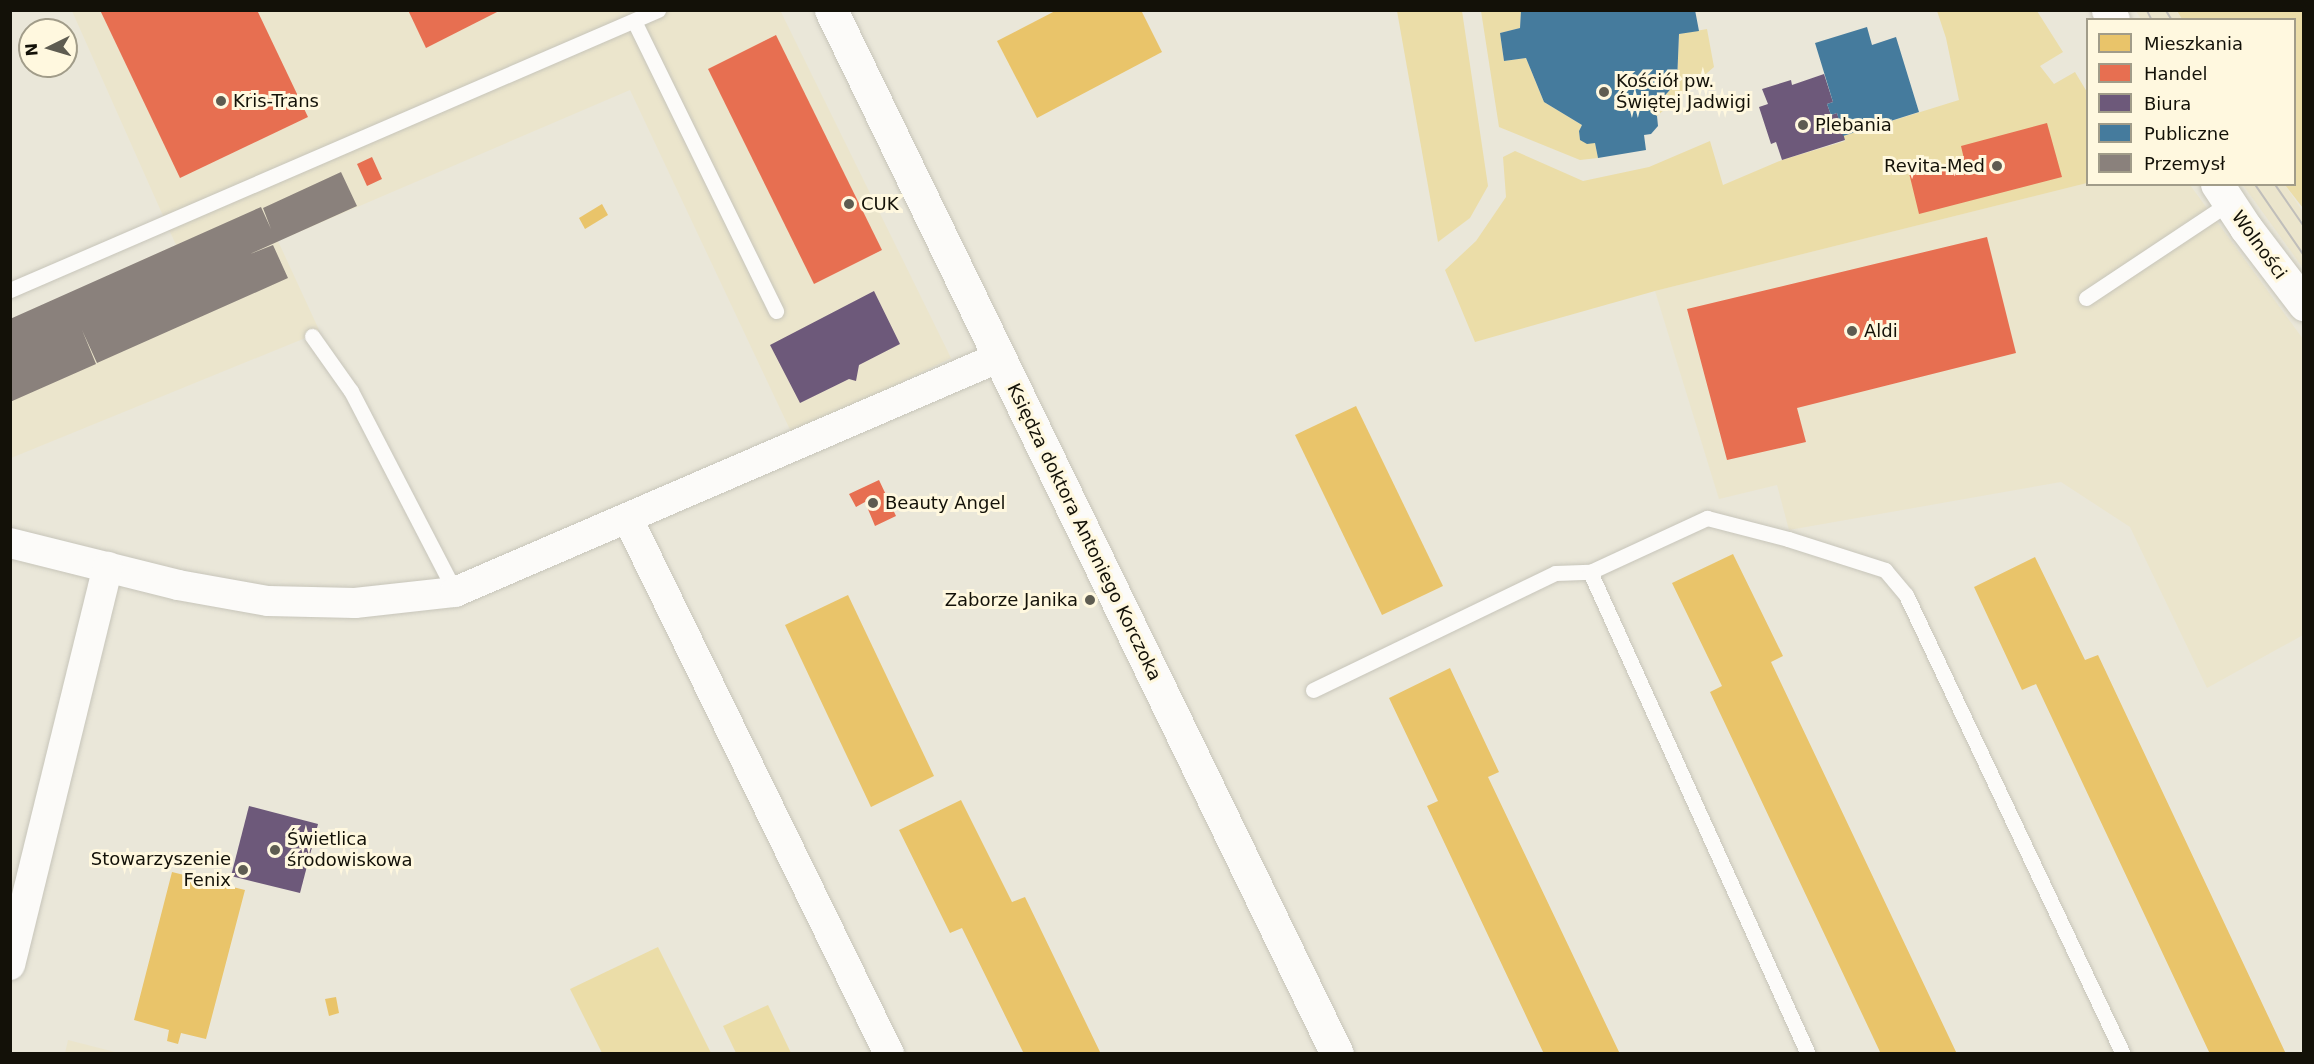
<!DOCTYPE html>
<meta charset="utf-8">
<style>
body{margin:0}
#map{position:relative;width:2314px;height:1064px;overflow:hidden;background:#eae7d9;font-family:"DejaVu Sans",sans-serif}
div>[style]{position:absolute}
.built>*{inset:0;background:#ebe5cc}
.green>*{inset:0;background:#ebdda8}
.homes>*{inset:0;background:#e9c46a}
.shops>*{inset:0;background:#e76f51}
.offices>*{inset:0;background:#6d597a}
.public>*{inset:0;background:#457b9d}
.industry>*{inset:0;background:#8a817c}
.roads{filter:drop-shadow(0 0 2px #c7c5ba) drop-shadow(0 0 2px #c7c5ba)}
.service>*{height:15px;margin:-7.5px;padding:0 7.5px;transform-origin:7.5px;border-radius:7.5px;background:#fcfbf9}
.minor>*{height:30px;margin:-15px;padding:0 15px;transform-origin:15px;border-radius:15px;background:#fcfbf9}
.tertiary>*{height:33px;margin:-16.5px;padding:0 16.5px;transform-origin:16.5px;border-radius:16.5px;background:#fcfbf9}
.tram>*{height:1.5px;margin:-0.75px;padding:0 0.75px;transform-origin:0.75px;border-radius:0.75px;background:#c0beba}
.dots>*{width:16px;height:16px;translate:-50% -50%;box-sizing:border-box;border:3px solid #fff8df;border-radius:50%}
span{translate:-50% -50%;white-space:nowrap;text-align:center;line-height:1.15;-webkit-text-stroke:6px #fff8df;paint-order:stroke}
.poi-label{font-size:18px;color:#131108}
.left{translate:0 -50%;text-align:left}
.right{translate:-100% -50%;text-align:right}
.street-label{font-size:18px;color:#131108}
.frame{position:absolute;inset:0;border:12px solid #131108;pointer-events:none}
.legend{position:absolute;left:2086px;top:18px;width:210px;height:168px;box-sizing:border-box;background:#fff8df;border:2px solid #a19c89;margin:0;padding:8px 10px;list-style:none;font-size:18px;color:#131108}
.legend li{display:flex;align-items:center;gap:12px;height:30px}
.legend b{width:30px;border:2px solid #a19c89}
.north{position:absolute;left:18px;top:18px;width:60px;height:60px;box-sizing:border-box;background:#fff8df;border:2px solid #a19c89;border-radius:50%;rotate:265deg;font-size:16px;font-weight:700;line-height:24px;text-align:center;color:#131108}
.north::after{content:'';display:block;margin:auto;width:21px;height:27px;background:#5e5c51;clip-path:polygon(50% 0,100% 100%,50% 72%,0 100%)}
</style>
<div id="map">
<div class="built">
<div style="clip-path:polygon(780px 10px,951px 358px,793px 436px,630px 90px,278px 241px,320px 332px,11px 458px,10px 320px,176px 245px,72px 11px)"></div>
<div style="clip-path:polygon(2136px 11px,2176px 11px,2182px 19px,2141px 19px)"></div>
<div style="clip-path:polygon(2087px 183px,2190px 185px,2303px 339px,2303px 635px,2207px 688px,2130px 527px,2061px 482px,1789px 530px,1777px 485px,1719px 499px,1655px 291px)"></div>
<div style="clip-path:polygon(2243px 185px,2285px 185px,2303px 212px,2303px 268px)"></div>
<div style="clip-path:polygon(68px 1040px,111px 1051px,119px 1053px,65px 1053px)"></div>
</div>
<div class="green">
<div style="clip-path:polygon(1397px 11px,1462px 11px,1488px 186px,1470px 218px,1438px 242px)"></div>
<div style="clip-path:polygon(1481px 11px,1521px 11px,1520px 28px,1500px 33px,1504px 61px,1526px 58px,1544px 102px,1582px 125px,1579px 131px,1580px 140px,1595px 143px,1598px 158px,1580px 160px,1499px 127px)"></div>
<div style="clip-path:polygon(1937px 11px,2037px 11px,2063px 52px,2040px 66px,2054px 84px,2075px 72px,2087px 92px,2087px 183px,1655px 291px,1475px 342px,1445px 270px,1476px 241px,1506px 197px,1503px 157px,1515px 151px,1583px 181px,1649px 167px,1710px 141px,1723px 185px,1782px 160px,1845px 141px,1843px 136px,1959px 100px,1946px 38px)"></div>
<div style="clip-path:polygon(2177px 11px,2303px 11px,2303px 208px,2285px 185px,2294px 184px,2294px 20px,2182px 19px)"></div>
<div style="clip-path:polygon(1707px 29px,1714px 67px,1657px 116px,1650px 112px,1677px 82px,1679px 34px)"></div>
<div style="clip-path:polygon(658px 947px,711px 1053px,602px 1053px,570px 989px)"></div>
<div style="clip-path:polygon(768px 1005px,791px 1053px,736px 1053px,723px 1026px)"></div>
</div>
<div class="homes">
<div style="clip-path:polygon(1057px 10px,1141px 10px,1162px 52px,1037px 118px,997px 41px)"></div>
<div style="clip-path:polygon(602px 204px,608px 215px,585px 229px,579px 218px)"></div>
<div style="clip-path:polygon(1356px 406px,1443px 586px,1382px 615px,1295px 435px)"></div>
<div style="clip-path:polygon(1733px 554px,1783px 656px,1771px 662px,1957px 1054px,1881px 1054px,1710px 692px,1722px 686px,1672px 583px)"></div>
<div style="clip-path:polygon(2035px 557px,2085px 660px,2098px 655px,2286px 1054px,2210px 1054px,2036px 684px,2022px 690px,1974px 587px)"></div>
<div style="clip-path:polygon(848px 595px,934px 776px,871px 807px,785px 625px)"></div>
<div style="clip-path:polygon(1450px 668px,1499px 772px,1488px 777px,1620px 1054px,1544px 1054px,1427px 806px,1438px 801px,1389px 698px)"></div>
<div style="clip-path:polygon(961px 800px,1012px 902px,1025px 897px,1101px 1054px,1024px 1054px,962px 928px,950px 933px,899px 830px)"></div>
<div style="clip-path:polygon(172px 872px,245px 890px,206px 1039px,181px 1033px,178px 1044px,167px 1041px,169px 1030px,134px 1020px)"></div>
<div style="clip-path:polygon(336px 997px,339px 1013px,329px 1016px,325px 999px)"></div>
</div>
<div class="shops">
<div style="clip-path:polygon(100px 10px,257px 10px,308px 117px,180px 178px)"></div>
<div style="clip-path:polygon(408px 10px,501px 10px,426px 48px)"></div>
<div style="clip-path:polygon(776px 35px,882px 250px,814px 284px,708px 69px)"></div>
<div style="clip-path:polygon(2047px 123px,2062px 177px,1919px 214px,1909px 173px,1964px 159px,1961px 146px)"></div>
<div style="clip-path:polygon(372px 157px,382px 179px,367px 186px,357px 164px)"></div>
<div style="clip-path:polygon(1987px 237px,2016px 353px,1797px 408px,1806px 442px,1727px 460px,1687px 309px)"></div>
<div style="clip-path:polygon(879px 480px,896px 516px,875px 526px,865px 502px,856px 507px,849px 494px)"></div>
</div>
<div class="offices">
<div style="clip-path:polygon(1824px 74px,1833px 102px,1827px 104px,1831px 115px,1837px 113px,1845px 140px,1782px 160px,1776px 142px,1771px 144px,1759px 107px,1768px 104px,1762px 89px,1791px 80px,1792px 85px)"></div>
<div style="clip-path:polygon(874px 291px,900px 344px,859px 365px,856px 381px,849px 379px,800px 403px,770px 345px)"></div>
<div style="clip-path:polygon(249px 806px,318px 824px,300px 893px,231px 876px)"></div>
</div>
<div class="public">
<div style="clip-path:polygon(1521px 10px,1695px 10px,1699px 31px,1679px 34px,1677px 82px,1650px 112px,1657px 116px,1658px 126px,1651px 134px,1644px 135px,1646px 150px,1598px 158px,1595px 143px,1587px 144px,1580px 140px,1579px 131px,1582px 125px,1544px 102px,1526px 58px,1504px 61px,1500px 33px,1520px 28px)"></div>
<div style="clip-path:polygon(1867px 27px,1872px 45px,1896px 37px,1919px 112px,1843px 136px,1837px 113px,1831px 115px,1827px 104px,1833px 102px,1815px 43px)"></div>
</div>
<div class="industry">
<div style="clip-path:polygon(341px 172px,357px 206px,250px 254px,273px 245px,288px 278px,97px 363px,82px 330px,96px 364px,10px 402px,10px 319px,261px 207px,271px 229px,263px 208px)"></div>
</div>
<div class="roads">
<div class="service">
<div style="left:634px;top:21px;width:323px;rotate:63.9deg"></div>
<div style="left:10px;top:290px;width:706px;rotate:-23.37deg"></div>
<div style="left:2086px;top:298px;width:172px;rotate:-33.6deg"></div>
<div style="left:312px;top:336px;width:67px;rotate:54.7deg"></div>
<div style="left:351px;top:391px;width:226px;rotate:62.6deg"></div>
<div style="left:1590px;top:572px;width:129px;rotate:-24.8deg"></div>
<div style="left:1707px;top:518px;width:84px;rotate:14.5deg"></div>
<div style="left:1788px;top:539px;width:102px;rotate:17.7deg"></div>
<div style="left:1885px;top:570px;width:33px;rotate:50deg"></div>
<div style="left:1906px;top:595px;width:508px;rotate:64.7deg"></div>
<div style="left:1313px;top:690px;width:269px;rotate:-25.8deg"></div>
<div style="left:1555px;top:573px;width:35px;rotate:-2deg"></div>
<div style="left:1590px;top:572px;width:529px;rotate:65.66deg"></div>
</div>
<div class="minor">
<div style="left:628px;top:519px;width:595px;rotate:63.99deg"></div>
<div style="left:10px;top:543px;width:173px;rotate:14deg"></div>
<div style="left:178px;top:585px;width:91px;rotate:10.1deg"></div>
<div style="left:268px;top:601px;width:87px;rotate:1.3deg"></div>
<div style="left:355px;top:603px;width:101px;rotate:-6.3deg"></div>
<div style="left:455px;top:592px;width:594px;rotate:-23.33deg"></div>
<div style="left:10px;top:965px;width:410px;rotate:-76.2deg"></div>
</div>
<div class="tertiary">
<div style="left:831px;top:10px;width:1160px;rotate:64.14deg"></div>
<div style="left:2108px;top:10px;width:11px;rotate:63deg"></div>
<div style="left:2217px;top:184px;width:53px;rotate:56.6deg"></div>
<div style="left:2246px;top:228px;width:96px;rotate:52.7deg"></div>
</div>
</div>
<div class="tram">
<div style="left:2147px;top:10px;width:11px;rotate:63deg"></div>
<div style="left:2166px;top:10px;width:12px;rotate:59deg"></div>
<div style="left:2255px;top:184px;width:86px;rotate:55.4deg"></div>
<div style="left:2275px;top:184px;width:51px;rotate:55.4deg"></div>
</div>
<div class="dots">
<div style="left:1604px;top:92px;background:#5e5c51"></div>
<div style="left:221px;top:101px;background:#5e5c51"></div>
<div style="left:1803px;top:125px;background:#5e5c51"></div>
<div style="left:1997px;top:166px;background:#5e5c51"></div>
<div style="left:849px;top:204px;background:#5e5c51"></div>
<div style="left:1852px;top:331px;background:#5e5c51"></div>
<div style="left:873px;top:503px;background:#5e5c51"></div>
<div style="left:1090px;top:600px;background:#5e5c51"></div>
<div style="left:275px;top:850px;background:#5e5c51"></div>
<div style="left:243px;top:870px;background:#5e5c51"></div>
</div>
<div class="poi-label">
<span class="left" style="left:1616px;top:92px">Kościół pw.<br>Świętej Jadwigi</span>
<span class="left" style="left:233px;top:101px">Kris-Trans</span>
<span class="left" style="left:1815px;top:125px">Plebania</span>
<span class="right" style="left:1985px;top:166px">Revita-Med</span>
<span class="left" style="left:861px;top:204px">CUK</span>
<span class="left" style="left:1864px;top:331px">Aldi</span>
<span class="left" style="left:885px;top:503px">Beauty Angel</span>
<span class="right" style="left:1078px;top:600px">Zaborze Janika</span>
<span class="left" style="left:287px;top:850px">Świetlica<br>środowiskowa</span>
<span class="right" style="left:231px;top:870px">Stowarzyszenie<br>Fenix</span>
</div>
<div class="street-label">
<span style="left:2259px;top:245px;rotate:54deg">Wolności</span>
<span style="left:1084px;top:532px;rotate:64deg">Księdza doktora Antoniego Korczoka</span>
</div>
<div class="frame"></div>
<ul class="legend">
<li><b style="height:16px;background:#e9c46a"></b>Mieszkania</li>
<li><b style="height:16px;background:#e76f51"></b>Handel</li>
<li><b style="height:16px;background:#6d597a"></b>Biura</li>
<li><b style="height:16px;background:#457b9d"></b>Publiczne</li>
<li><b style="height:16px;background:#8a817c"></b>Przemysł</li>
</ul>
<div class="north">N</div>
</div>
